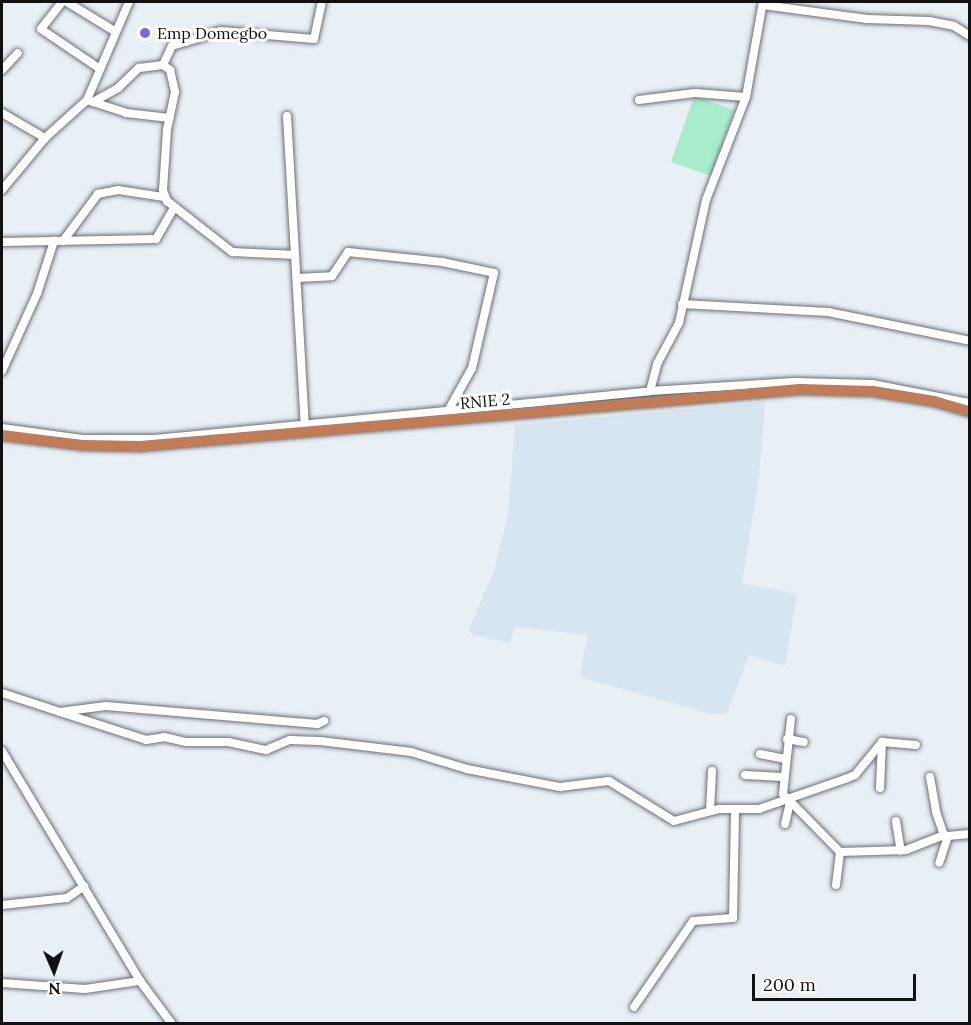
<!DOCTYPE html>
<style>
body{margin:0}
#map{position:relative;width:971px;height:1025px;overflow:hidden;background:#e8eff5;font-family:Lora,serif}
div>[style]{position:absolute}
.built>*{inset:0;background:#d7e5f0}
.green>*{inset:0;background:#a7edcc}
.roads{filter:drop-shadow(0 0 2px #697075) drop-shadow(0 0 2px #697075)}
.minor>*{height:8px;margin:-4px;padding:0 4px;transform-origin:4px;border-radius:4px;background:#fff}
.highway>*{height:10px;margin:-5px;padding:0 5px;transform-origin:5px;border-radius:5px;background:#c17b56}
.dots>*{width:16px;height:16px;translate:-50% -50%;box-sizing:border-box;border:3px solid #fff;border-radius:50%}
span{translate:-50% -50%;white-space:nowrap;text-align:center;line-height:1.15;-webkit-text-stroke:6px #fff;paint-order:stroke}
.poi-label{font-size:16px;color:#0f1113}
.left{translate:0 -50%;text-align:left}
.street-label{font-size:16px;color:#0f1113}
.frame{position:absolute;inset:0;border:3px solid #0f1113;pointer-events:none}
.north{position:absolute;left:24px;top:941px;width:60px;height:60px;-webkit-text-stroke:4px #fff;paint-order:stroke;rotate:178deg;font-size:16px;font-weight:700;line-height:24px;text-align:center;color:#0f1113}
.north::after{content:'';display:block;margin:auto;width:21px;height:27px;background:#0f1113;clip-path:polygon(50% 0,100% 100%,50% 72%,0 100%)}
.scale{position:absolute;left:752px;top:974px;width:164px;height:27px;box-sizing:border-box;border:3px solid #0f1113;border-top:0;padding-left:8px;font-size:18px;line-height:21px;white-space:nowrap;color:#0f1113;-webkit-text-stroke:4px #fff;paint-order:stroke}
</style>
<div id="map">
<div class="built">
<div style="clip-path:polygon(765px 402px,759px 479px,742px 583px,797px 594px,785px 666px,749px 655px,727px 713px,711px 714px,580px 677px,587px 635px,515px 627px,510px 643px,471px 634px,469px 629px,493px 573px,508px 514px,515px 425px)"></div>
</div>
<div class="green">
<div style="clip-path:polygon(694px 96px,734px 110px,711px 176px,671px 162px)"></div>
</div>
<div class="roads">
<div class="minor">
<div style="left:62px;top:2px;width:34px;rotate:128deg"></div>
<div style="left:41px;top:29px;width:71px;rotate:34.1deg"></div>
<div style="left:67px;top:2px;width:57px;rotate:31.5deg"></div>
<div style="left:763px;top:5px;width:105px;rotate:7.7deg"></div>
<div style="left:867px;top:19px;width:62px;rotate:1.8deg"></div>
<div style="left:929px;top:21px;width:25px;rotate:11deg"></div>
<div style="left:954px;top:26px;width:19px;rotate:32deg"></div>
<div style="left:163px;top:65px;width:21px;rotate:-65deg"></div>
<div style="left:172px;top:46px;width:51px;rotate:-17deg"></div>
<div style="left:221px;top:31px;width:93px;rotate:4.9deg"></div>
<div style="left:314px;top:39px;width:38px;rotate:-78deg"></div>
<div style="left:2px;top:70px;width:23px;rotate:-47deg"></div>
<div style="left:639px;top:100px;width:56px;rotate:-7.1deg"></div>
<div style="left:695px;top:93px;width:51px;rotate:4.5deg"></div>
<div style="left:90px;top:101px;width:38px;rotate:18deg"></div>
<div style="left:126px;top:113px;width:44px;rotate:6.5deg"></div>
<div style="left:93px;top:102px;width:29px;rotate:-29deg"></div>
<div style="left:118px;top:88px;width:29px;rotate:-44deg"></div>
<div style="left:139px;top:68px;width:24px;rotate:-7deg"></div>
<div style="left:163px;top:65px;width:9px;rotate:36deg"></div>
<div style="left:170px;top:70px;width:23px;rotate:77deg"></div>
<div style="left:175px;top:92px;width:39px;rotate:102deg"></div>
<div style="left:167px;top:130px;width:60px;rotate:93.8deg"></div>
<div style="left:163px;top:190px;width:12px;rotate:70deg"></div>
<div style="left:167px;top:201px;width:83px;rotate:38.1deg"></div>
<div style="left:232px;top:252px;width:63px;rotate:2.7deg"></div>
<div style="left:2px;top:113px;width:50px;rotate:30.2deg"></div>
<div style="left:287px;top:116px;width:313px;rotate:86.7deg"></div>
<div style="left:2px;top:190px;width:67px;rotate:-50.4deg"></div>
<div style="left:45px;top:138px;width:57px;rotate:-42.1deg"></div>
<div style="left:87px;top:100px;width:107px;rotate:-66.8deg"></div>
<div style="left:63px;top:241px;width:59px;rotate:-53.3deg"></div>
<div style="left:98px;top:194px;width:20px;rotate:-11deg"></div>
<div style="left:118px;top:190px;width:47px;rotate:8.7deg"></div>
<div style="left:2px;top:242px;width:154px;rotate:-1.1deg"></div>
<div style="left:156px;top:239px;width:36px;rotate:-60deg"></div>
<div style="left:297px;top:278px;width:35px;rotate:-3deg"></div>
<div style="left:332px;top:276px;width:29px;rotate:-56deg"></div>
<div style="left:348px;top:252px;width:95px;rotate:6.1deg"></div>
<div style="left:442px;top:262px;width:53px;rotate:11.9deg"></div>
<div style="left:494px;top:273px;width:98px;rotate:103deg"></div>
<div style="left:472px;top:368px;width:51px;rotate:119.1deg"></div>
<div style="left:682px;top:304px;width:146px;rotate:3.1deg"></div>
<div style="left:828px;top:312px;width:145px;rotate:11.5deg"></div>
<div style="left:2px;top:371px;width:85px;rotate:-65.6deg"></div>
<div style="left:37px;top:294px;width:56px;rotate:-72.2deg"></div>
<div style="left:650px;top:391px;width:28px;rotate:-75deg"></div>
<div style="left:657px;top:364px;width:47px;rotate:-61.8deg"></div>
<div style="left:679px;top:323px;width:126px;rotate:-77.6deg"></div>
<div style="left:706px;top:200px;width:110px;rotate:-68.8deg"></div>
<div style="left:746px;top:97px;width:97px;rotate:-79.9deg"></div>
<div style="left:2px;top:428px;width:81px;rotate:7.8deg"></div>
<div style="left:82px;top:439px;width:73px"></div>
<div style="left:155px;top:439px;width:497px;rotate:-5.5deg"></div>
<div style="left:650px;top:391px;width:144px;rotate:-3.6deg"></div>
<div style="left:794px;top:382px;width:78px;rotate:1.5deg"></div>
<div style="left:872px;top:384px;width:100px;rotate:11deg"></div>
<div style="left:2px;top:693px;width:61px;rotate:18.1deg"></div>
<div style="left:60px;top:712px;width:46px;rotate:-7.4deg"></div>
<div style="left:106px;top:706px;width:212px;rotate:4.9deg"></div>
<div style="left:317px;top:724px;width:8px;rotate:-23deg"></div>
<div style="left:60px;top:712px;width:90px;rotate:18deg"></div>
<div style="left:146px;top:740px;width:18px;rotate:-9deg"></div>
<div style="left:164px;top:737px;width:23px;rotate:13deg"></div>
<div style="left:186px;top:742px;width:42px"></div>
<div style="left:228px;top:742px;width:39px;rotate:12deg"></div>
<div style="left:266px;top:750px;width:26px;rotate:-23deg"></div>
<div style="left:290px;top:740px;width:30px;rotate:2deg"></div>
<div style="left:320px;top:741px;width:92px;rotate:6.9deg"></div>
<div style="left:411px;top:752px;width:59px;rotate:16.9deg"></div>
<div style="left:467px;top:769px;width:95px;rotate:11deg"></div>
<div style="left:560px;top:787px;width:49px;rotate:-7deg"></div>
<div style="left:609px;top:781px;width:76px;rotate:31.6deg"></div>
<div style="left:674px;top:821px;width:47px;rotate:-14.9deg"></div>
<div style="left:719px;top:809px;width:40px"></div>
<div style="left:759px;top:809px;width:91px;rotate:-19.2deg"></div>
<div style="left:845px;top:779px;width:11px;rotate:-22deg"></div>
<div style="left:855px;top:775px;width:43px;rotate:-50.7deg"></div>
<div style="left:791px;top:719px;width:75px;rotate:96.1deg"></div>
<div style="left:783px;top:794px;width:81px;rotate:45.5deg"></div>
<div style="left:840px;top:852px;width:66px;rotate:-1.7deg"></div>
<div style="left:906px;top:850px;width:41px;rotate:-21.5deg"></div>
<div style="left:787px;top:739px;width:17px;rotate:10deg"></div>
<div style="left:2px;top:751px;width:268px;rotate:59deg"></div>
<div style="left:140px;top:981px;width:54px;rotate:53.3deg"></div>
<div style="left:760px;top:754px;width:25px;rotate:11deg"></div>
<div style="left:745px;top:775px;width:37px;rotate:3deg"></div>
<div style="left:930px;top:777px;width:36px;rotate:80deg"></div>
<div style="left:936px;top:812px;width:24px;rotate:71deg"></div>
<div style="left:944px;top:835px;width:4px;rotate:14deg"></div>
<div style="left:948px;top:836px;width:28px;rotate:108deg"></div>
<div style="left:880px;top:788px;width:46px;rotate:-87.5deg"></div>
<div style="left:882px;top:742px;width:34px;rotate:5deg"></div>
<div style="left:710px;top:811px;width:40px;rotate:-87.1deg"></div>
<div style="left:896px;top:821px;width:30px;rotate:81deg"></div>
<div style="left:785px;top:824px;width:22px;rotate:-77deg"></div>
<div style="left:948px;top:836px;width:22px;rotate:-5deg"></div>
<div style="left:836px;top:885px;width:33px;rotate:-83deg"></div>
<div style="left:2px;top:905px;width:65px;rotate:-6.1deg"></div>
<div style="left:67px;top:898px;width:21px;rotate:-35deg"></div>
<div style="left:2px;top:983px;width:83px;rotate:4.1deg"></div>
<div style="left:85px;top:989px;width:56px;rotate:-8.3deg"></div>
<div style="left:634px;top:1007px;width:104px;rotate:-55.5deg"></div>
<div style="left:693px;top:921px;width:40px;rotate:-4.3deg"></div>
<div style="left:733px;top:918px;width:109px;rotate:-88.9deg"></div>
</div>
<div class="highway">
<div style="left:2px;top:435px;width:83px;rotate:7deg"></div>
<div style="left:84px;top:445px;width:56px;rotate:1deg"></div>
<div style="left:140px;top:446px;width:662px;rotate:-4.94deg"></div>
<div style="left:800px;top:389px;width:73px;rotate:1.6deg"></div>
<div style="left:873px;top:391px;width:62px;rotate:9.3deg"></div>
<div style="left:934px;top:401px;width:37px;rotate:16deg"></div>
</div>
</div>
<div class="dots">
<div style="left:145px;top:33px;background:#7b67e2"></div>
</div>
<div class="poi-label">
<span class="left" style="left:157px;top:33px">Emp Domegbo</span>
</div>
<div class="street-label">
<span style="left:485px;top:401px;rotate:-5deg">RNIE 2</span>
</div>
<div class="frame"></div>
<div class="north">N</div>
<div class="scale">200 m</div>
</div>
